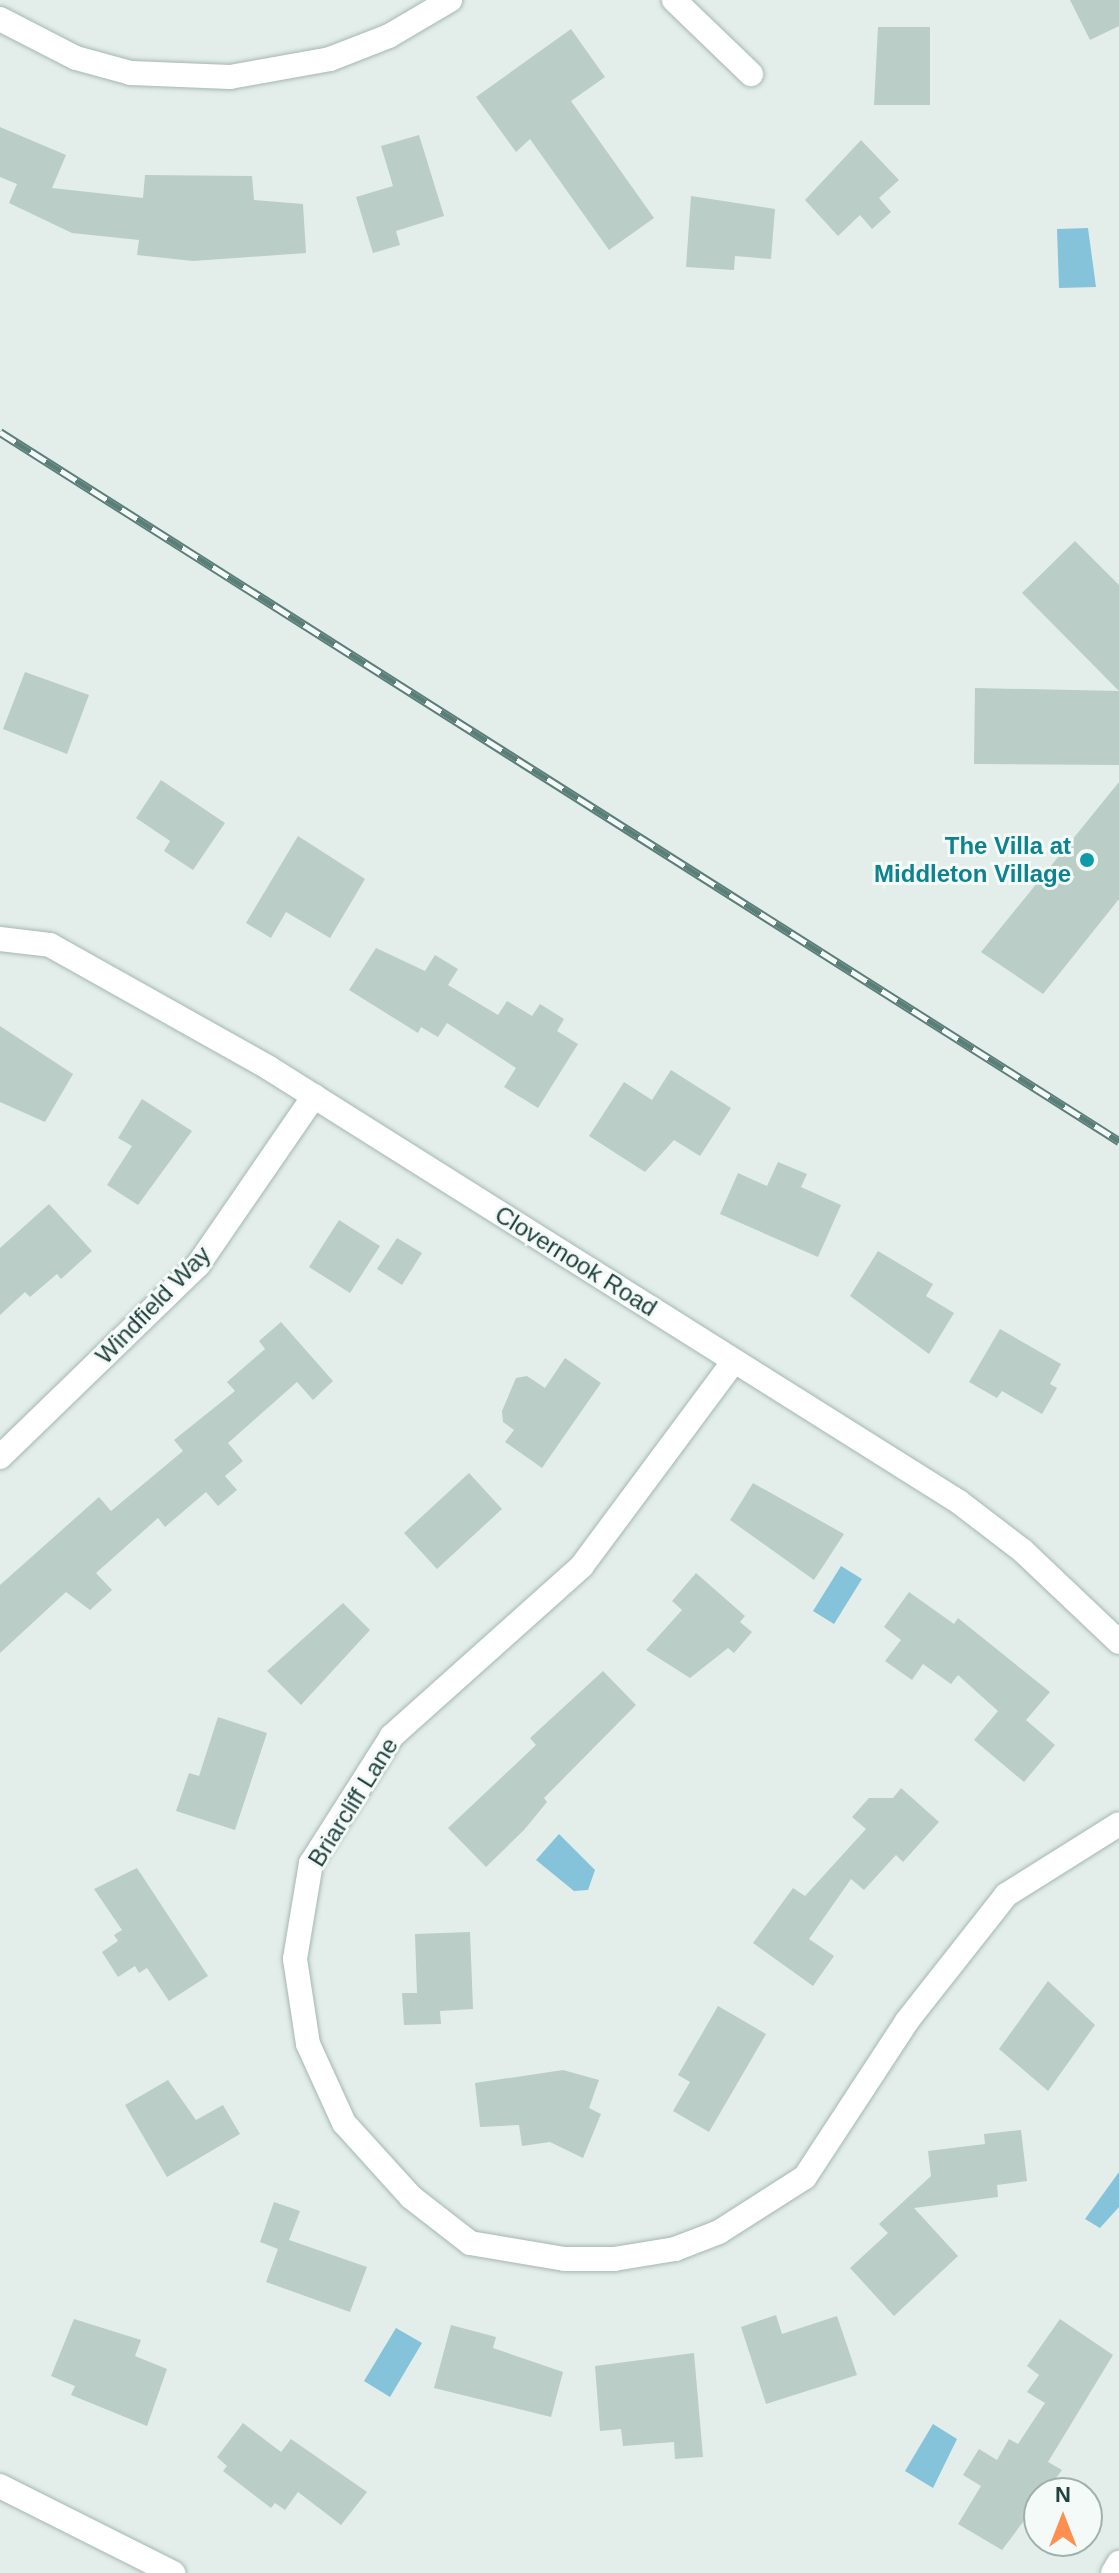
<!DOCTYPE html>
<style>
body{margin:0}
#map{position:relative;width:1119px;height:2573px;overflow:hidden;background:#e3eeea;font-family:Arial,sans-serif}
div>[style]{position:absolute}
.water>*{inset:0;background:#84c3da}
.building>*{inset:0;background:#bacdc7}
.roads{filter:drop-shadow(0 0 2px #a5b7b3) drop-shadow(0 0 2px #a5b7b3)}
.minor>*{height:24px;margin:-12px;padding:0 12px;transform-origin:12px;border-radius:12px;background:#fff}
.tertiary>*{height:24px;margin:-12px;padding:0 12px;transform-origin:12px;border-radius:12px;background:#fff}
.rail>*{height:9px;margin-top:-4.5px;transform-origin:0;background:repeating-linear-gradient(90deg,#f4faf8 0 18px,#5a7e78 0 36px);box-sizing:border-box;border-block:2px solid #5a7e78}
.dots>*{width:22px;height:22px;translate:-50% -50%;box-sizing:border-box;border:4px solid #f4faf8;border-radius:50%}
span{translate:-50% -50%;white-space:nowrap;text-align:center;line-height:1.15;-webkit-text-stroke:6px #f4faf8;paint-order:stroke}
.culture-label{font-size:24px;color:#0d838f;font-weight:700}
.right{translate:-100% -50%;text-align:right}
.street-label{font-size:24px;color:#20423d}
.north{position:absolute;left:1023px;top:2477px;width:80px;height:80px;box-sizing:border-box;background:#f4faf8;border:2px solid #9fb0ad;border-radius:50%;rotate:0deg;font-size:22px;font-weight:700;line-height:32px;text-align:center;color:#20423d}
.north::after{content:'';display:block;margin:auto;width:28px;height:36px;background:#ff8f50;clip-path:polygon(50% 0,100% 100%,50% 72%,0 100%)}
</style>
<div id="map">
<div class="water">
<div style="clip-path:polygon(1088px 228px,1096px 287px,1059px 288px,1057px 229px)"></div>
<div style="clip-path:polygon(841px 1566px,862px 1579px,834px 1624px,813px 1611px)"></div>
<div style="clip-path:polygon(559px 1834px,595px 1870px,588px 1890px,574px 1891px,536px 1860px)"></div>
<div style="clip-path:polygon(1119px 2172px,1119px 2207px,1100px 2228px,1085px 2219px)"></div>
<div style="clip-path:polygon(396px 2328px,422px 2343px,390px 2397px,364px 2381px)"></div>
<div style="clip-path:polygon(933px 2424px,957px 2439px,933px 2488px,905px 2471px)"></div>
</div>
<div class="building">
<div style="clip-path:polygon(1070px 0,1119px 0,1119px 26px,1090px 40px)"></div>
<div style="clip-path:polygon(878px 27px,930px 27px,930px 105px,874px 105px)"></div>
<div style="clip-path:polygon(571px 29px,605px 77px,571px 101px,654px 218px,609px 250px,530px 139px,516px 152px,476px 97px)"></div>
<div style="clip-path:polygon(0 127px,66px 155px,52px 188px,143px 198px,145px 175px,252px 176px,254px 200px,303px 204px,306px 253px,193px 261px,137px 255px,139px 240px,72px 233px,9px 203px,17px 184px,0 177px)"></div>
<div style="clip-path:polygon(419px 135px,444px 216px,396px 231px,400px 245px,373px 253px,356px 197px,393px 186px,381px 146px)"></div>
<div style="clip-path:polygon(861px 140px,899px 180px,879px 198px,891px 212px,872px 229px,860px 215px,838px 236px,805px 200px)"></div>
<div style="clip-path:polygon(691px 196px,775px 209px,771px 259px,735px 256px,734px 270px,686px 267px)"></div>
<div style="clip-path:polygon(1075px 541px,1119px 585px,1119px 691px,1022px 593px)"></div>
<div style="clip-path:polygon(25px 672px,89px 695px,67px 754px,3px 729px)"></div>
<div style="clip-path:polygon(975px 688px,1119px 691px,1119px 765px,974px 764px)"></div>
<div style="clip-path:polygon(161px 780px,225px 823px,193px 870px,164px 851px,170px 841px,136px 818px)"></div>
<div style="clip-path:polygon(1119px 782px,1119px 899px,1043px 994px,981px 952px)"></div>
<div style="clip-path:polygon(298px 836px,365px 879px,330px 938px,286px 912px,271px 938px,246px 923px)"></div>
<div style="clip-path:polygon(376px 948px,425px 971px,435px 955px,458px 969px,448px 985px,498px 1015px,507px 1001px,532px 1016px,540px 1004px,564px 1019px,557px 1031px,578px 1044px,538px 1108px,504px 1087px,516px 1068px,447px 1023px,438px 1037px,421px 1027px,418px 1033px,349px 990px)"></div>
<div style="clip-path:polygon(0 1026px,73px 1074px,45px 1122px,0 1102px)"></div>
<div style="clip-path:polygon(671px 1070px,731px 1108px,700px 1156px,674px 1140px,645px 1172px,589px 1136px,624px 1082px,652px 1100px)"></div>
<div style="clip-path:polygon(142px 1099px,192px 1131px,138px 1205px,107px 1185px,132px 1146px,118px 1138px)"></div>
<div style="clip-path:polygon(778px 1162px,807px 1174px,801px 1187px,841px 1205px,818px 1257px,720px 1214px,738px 1173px,767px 1186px)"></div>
<div style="clip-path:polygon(49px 1204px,92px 1251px,61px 1279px,57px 1274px,30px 1297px,25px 1292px,0 1315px,0 1248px)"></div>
<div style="clip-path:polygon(339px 1220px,380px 1246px,350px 1293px,309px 1267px)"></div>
<div style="clip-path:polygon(397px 1238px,422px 1253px,402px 1285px,377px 1269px)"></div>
<div style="clip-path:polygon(878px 1251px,933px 1284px,926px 1296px,954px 1313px,929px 1354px,850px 1296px)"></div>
<div style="clip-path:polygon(281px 1322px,333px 1381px,313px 1400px,297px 1382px,228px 1443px,243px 1461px,225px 1476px,237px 1490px,218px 1506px,206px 1492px,165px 1527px,158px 1518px,96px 1573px,112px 1590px,90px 1610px,66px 1592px,0 1653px,0 1585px,99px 1497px,111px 1511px,183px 1451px,174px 1440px,235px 1391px,227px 1382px,265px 1349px,259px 1341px)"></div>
<div style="clip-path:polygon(1000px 1329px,1061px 1364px,1050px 1384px,1057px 1388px,1042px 1414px,1002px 1391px,997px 1398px,969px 1382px)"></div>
<div style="clip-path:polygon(565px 1358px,601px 1383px,542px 1468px,505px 1442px,514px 1430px,503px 1422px,502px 1411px,516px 1378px,527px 1376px,545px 1388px)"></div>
<div style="clip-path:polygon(469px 1473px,502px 1509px,437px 1569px,404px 1533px)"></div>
<div style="clip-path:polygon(753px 1483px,844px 1534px,814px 1580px,730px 1520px)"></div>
<div style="clip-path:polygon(696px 1573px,745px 1616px,740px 1622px,752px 1632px,734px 1653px,728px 1648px,690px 1678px,646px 1650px,682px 1610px,672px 1601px)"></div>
<div style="clip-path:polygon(909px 1592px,954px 1624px,958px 1618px,1050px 1692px,1026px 1720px,1055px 1745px,1024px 1782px,974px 1740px,998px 1711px,958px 1675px,951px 1684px,923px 1664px,912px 1680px,885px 1661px,901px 1640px,884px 1627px)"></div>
<div style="clip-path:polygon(343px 1603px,370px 1630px,301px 1705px,267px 1671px)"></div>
<div style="clip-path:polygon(603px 1671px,636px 1705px,544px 1798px,547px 1802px,524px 1830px,486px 1867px,448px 1828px,536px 1745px,530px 1738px)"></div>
<div style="clip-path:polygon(218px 1717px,267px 1733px,235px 1830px,176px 1811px,189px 1773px,199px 1776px)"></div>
<div style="clip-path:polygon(901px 1788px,939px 1822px,903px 1862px,896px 1855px,864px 1890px,851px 1879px,809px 1939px,834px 1956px,813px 1986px,753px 1943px,793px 1888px,805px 1896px,866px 1829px,852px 1817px,869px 1798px,893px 1798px)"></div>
<div style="clip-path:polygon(137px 1868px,208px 1976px,169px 2001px,147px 1968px,139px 1973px,135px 1966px,118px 1977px,102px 1952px,118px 1941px,114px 1935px,122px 1930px,94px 1889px)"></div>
<div style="clip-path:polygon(470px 1932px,473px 2009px,440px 2011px,441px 2024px,404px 2025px,402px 1993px,417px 1993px,415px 1934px)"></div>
<div style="clip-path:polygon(1048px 1981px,1095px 2025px,1048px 2091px,999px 2049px)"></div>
<div style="clip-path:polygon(718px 2006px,766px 2034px,709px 2132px,673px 2111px,690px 2082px,678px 2075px)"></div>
<div style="clip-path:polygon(563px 2070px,599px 2080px,589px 2108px,601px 2114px,583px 2158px,550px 2142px,522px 2146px,519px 2125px,480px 2127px,475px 2083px)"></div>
<div style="clip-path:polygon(168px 2080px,196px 2120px,223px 2105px,240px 2134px,167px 2177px,125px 2105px)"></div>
<div style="clip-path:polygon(1021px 2130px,1027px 2181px,997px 2185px,998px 2197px,914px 2208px,958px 2256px,894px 2316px,850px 2268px,888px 2233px,879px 2224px,931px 2176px,928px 2151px,985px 2144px,984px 2134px)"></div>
<div style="clip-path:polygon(274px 2202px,300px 2211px,289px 2240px,367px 2267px,350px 2312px,266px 2282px,278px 2249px,260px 2242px)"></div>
<div style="clip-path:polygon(776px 2315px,782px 2334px,837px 2316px,857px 2375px,766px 2404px,741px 2327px)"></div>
<div style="clip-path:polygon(74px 2319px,141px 2340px,135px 2356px,167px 2369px,147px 2426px,71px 2395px,75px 2386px,51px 2376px)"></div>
<div style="clip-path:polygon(1060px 2319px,1113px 2355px,1048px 2462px,1062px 2470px,1002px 2550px,958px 2524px,981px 2486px,963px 2475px,979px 2449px,997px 2460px,1009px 2439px,1018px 2444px,1045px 2403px,1027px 2392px,1039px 2375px,1027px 2366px)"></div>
<div style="clip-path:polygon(451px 2325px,496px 2337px,493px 2348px,563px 2372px,551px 2417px,434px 2388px)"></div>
<div style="clip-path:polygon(694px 2353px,703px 2457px,675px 2459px,674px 2442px,623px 2446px,621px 2429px,600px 2431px,595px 2366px)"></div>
<div style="clip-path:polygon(243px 2423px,281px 2452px,291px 2439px,367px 2492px,341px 2525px,298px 2492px,285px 2510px,275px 2503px,271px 2508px,223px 2471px,227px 2466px,217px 2457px)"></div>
</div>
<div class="roads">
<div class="minor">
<div style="left:674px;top:0;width:107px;rotate:43.9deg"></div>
<div style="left:0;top:19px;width:85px;rotate:27.2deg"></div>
<div style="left:76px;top:58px;width:57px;rotate:15.3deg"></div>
<div style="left:131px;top:73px;width:99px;rotate:2.3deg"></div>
<div style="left:230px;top:77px;width:102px;rotate:-10.2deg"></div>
<div style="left:330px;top:59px;width:63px;rotate:-21.3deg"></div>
<div style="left:389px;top:36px;width:71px;rotate:-30.5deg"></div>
<div style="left:0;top:939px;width:50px;rotate:6.8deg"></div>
<div style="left:50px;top:945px;width:251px;rotate:29.3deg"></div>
<div style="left:269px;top:1068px;width:815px;rotate:32.17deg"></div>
<div style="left:959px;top:1502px;width:81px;rotate:37.4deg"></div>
<div style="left:1023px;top:1551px;width:132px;rotate:43.5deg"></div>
<div style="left:734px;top:1361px;width:255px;rotate:126.6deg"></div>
<div style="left:582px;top:1566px;width:255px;rotate:138.2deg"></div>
<div style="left:392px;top:1736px;width:151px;rotate:122.5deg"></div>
<div style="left:311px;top:1863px;width:97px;rotate:99.5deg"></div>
<div style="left:295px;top:1959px;width:86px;rotate:81.3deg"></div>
<div style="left:308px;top:2044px;width:87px;rotate:65.5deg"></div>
<div style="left:344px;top:2123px;width:100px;rotate:47.8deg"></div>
<div style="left:411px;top:2197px;width:75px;rotate:37.9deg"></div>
<div style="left:470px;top:2243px;width:96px;rotate:9.6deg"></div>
<div style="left:565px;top:2259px;width:49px"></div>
<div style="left:614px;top:2259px;width:62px;rotate:-9.3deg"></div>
<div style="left:675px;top:2249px;width:47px;rotate:-21.1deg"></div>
<div style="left:719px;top:2232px;width:102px;rotate:-32.6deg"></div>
<div style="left:805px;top:2177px;width:186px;rotate:-56.8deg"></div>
<div style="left:907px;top:2021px;width:160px;rotate:-51.8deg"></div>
<div style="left:1006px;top:1895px;width:133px;rotate:-32.1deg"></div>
<div style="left:0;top:1457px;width:276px;rotate:-44.1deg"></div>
<div style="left:198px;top:1265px;width:205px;rotate:-55.5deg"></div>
<div style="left:0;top:2486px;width:194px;rotate:26.7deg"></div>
</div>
<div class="tertiary">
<div style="left:1113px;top:2573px;width:12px;rotate:-59deg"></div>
</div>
</div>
<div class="rail">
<div style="left:0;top:432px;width:1325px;rotate:32.36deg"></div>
</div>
<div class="dots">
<div style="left:1087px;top:860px;background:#0f9aa8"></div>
</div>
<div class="culture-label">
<span class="right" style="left:1071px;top:860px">The Villa at<br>Middleton Village</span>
</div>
<div class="street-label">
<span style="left:576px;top:1261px;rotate:32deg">Clovernook Road</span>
<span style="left:153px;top:1305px;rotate:-46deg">Windfield Way</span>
<span style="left:353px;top:1802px;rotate:-58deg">Briarcliff Lane</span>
</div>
<div class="north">N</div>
</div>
